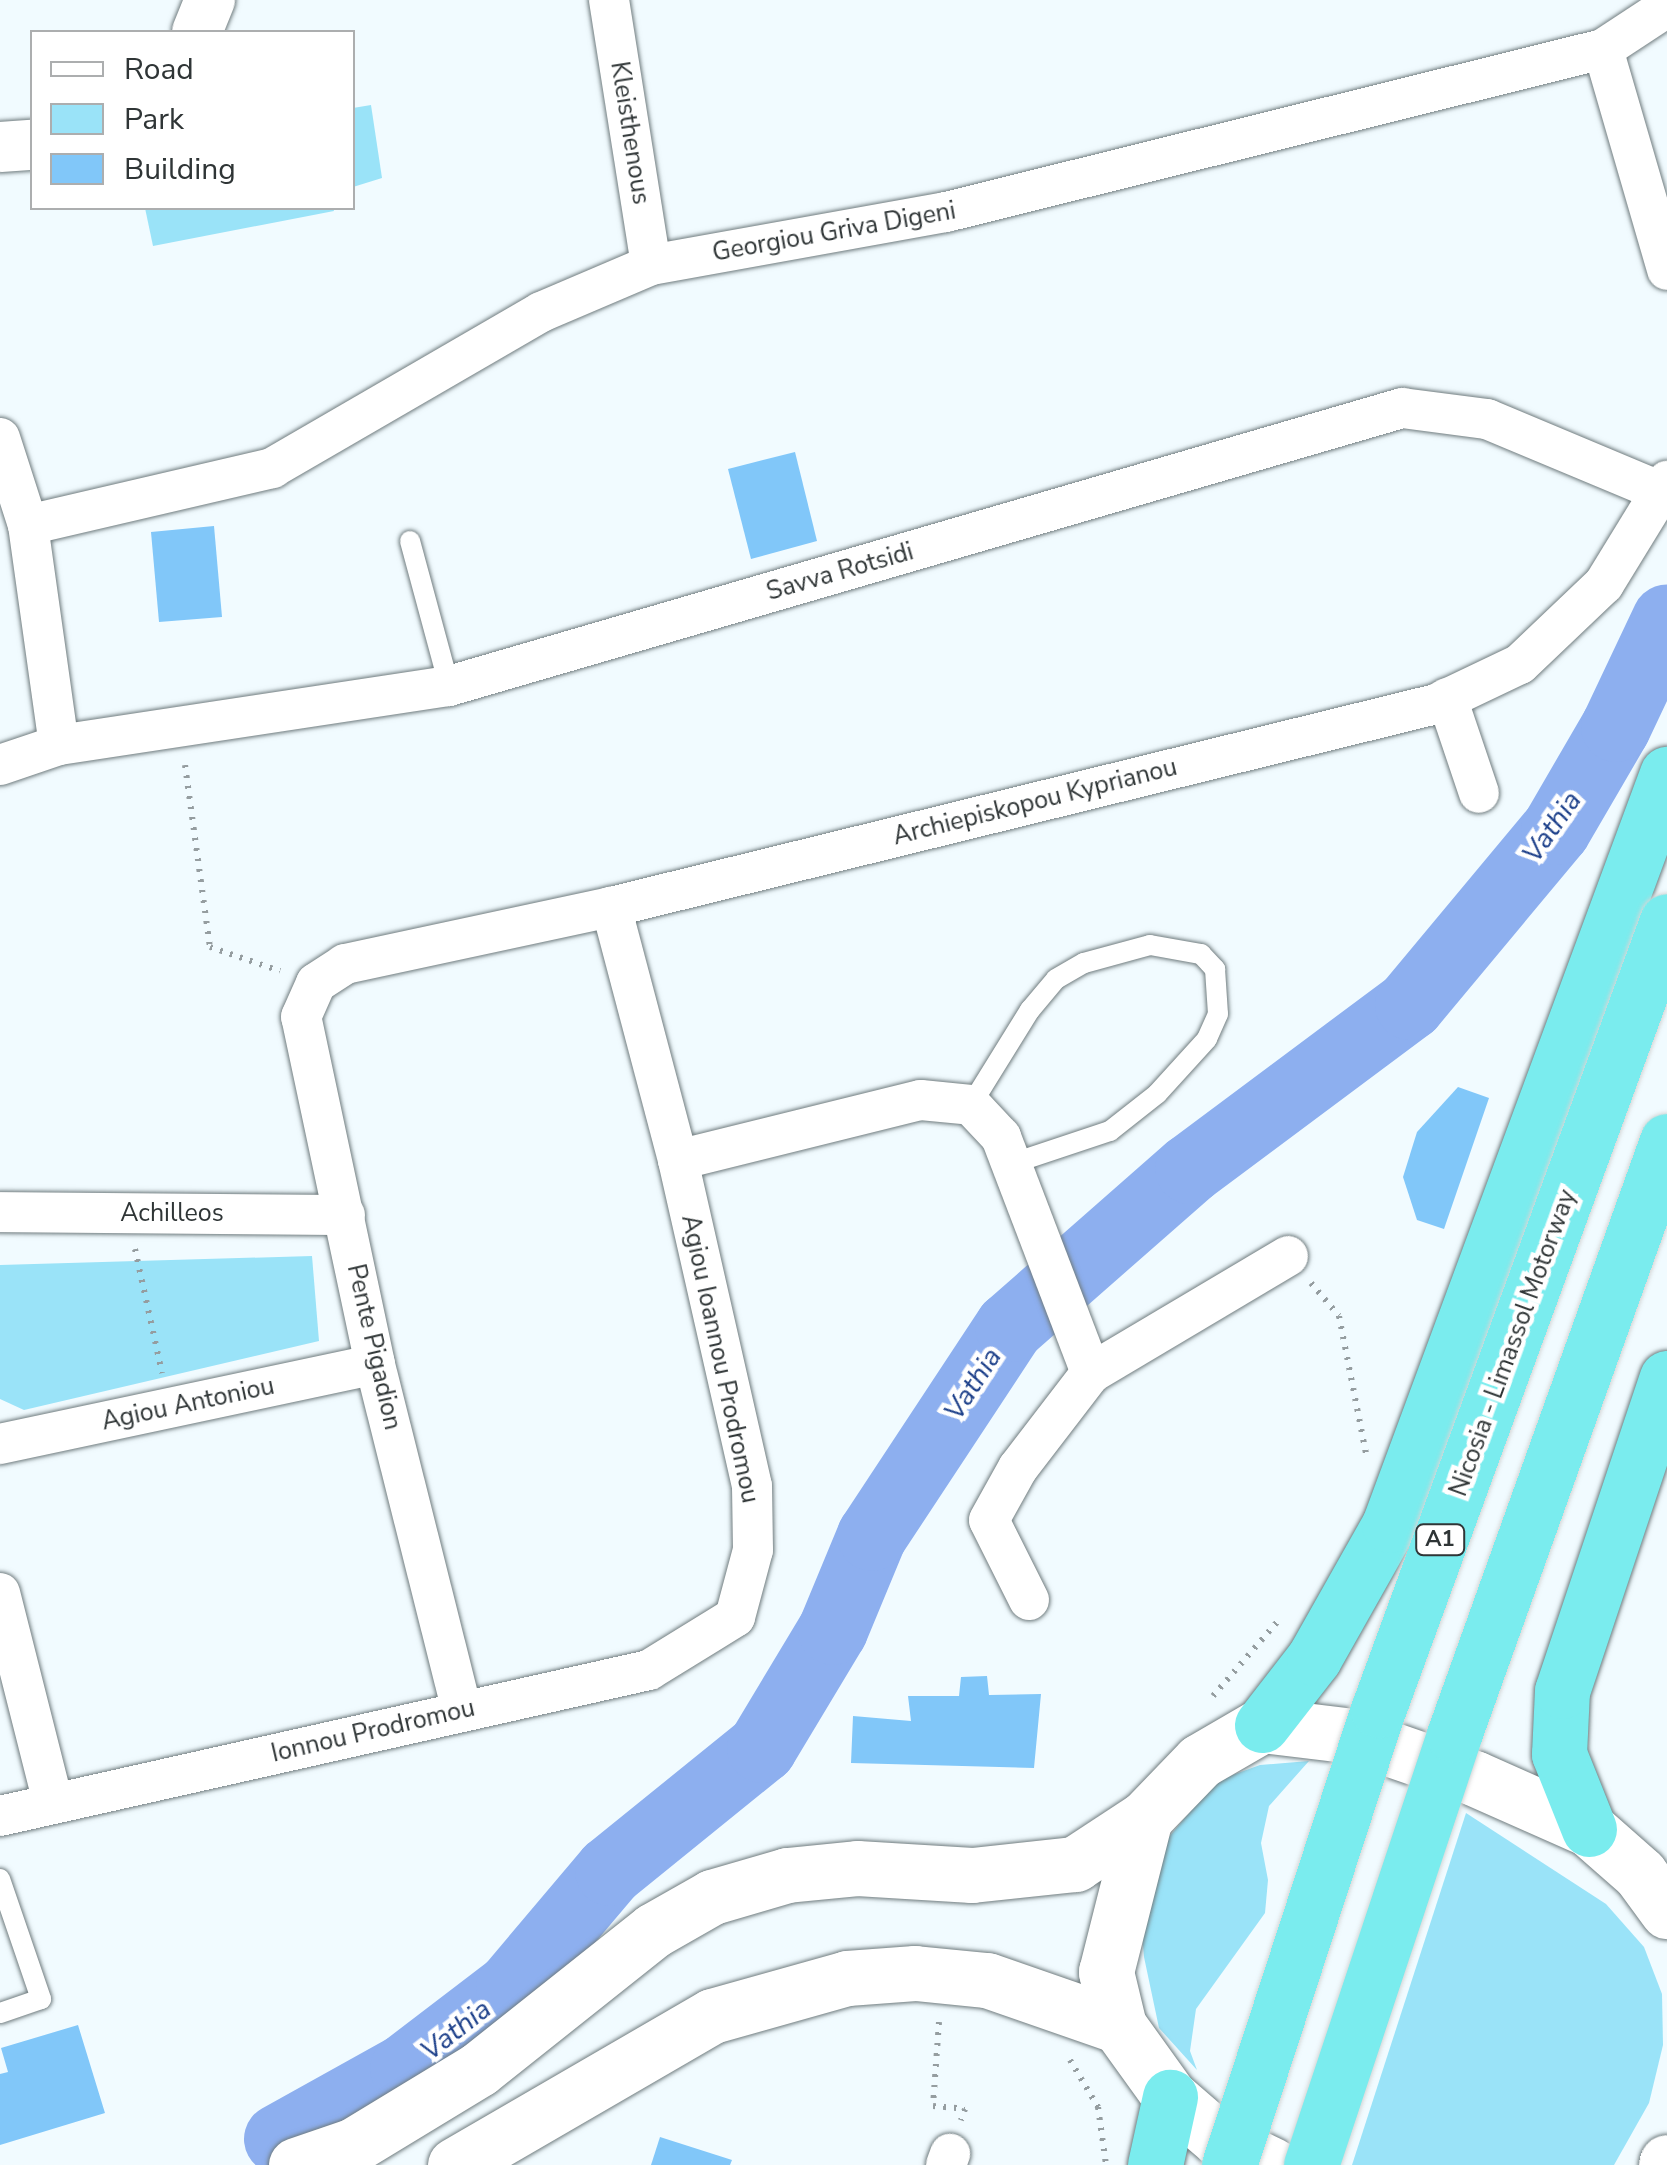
<!DOCTYPE html>
<style>
body{margin:0}
#map{position:relative;width:1667px;height:2165px;overflow:hidden;background:#f1fbff;font-family:"Nunito Sans",sans-serif}
div>[style]{position:absolute}
.green>*{inset:0;background:#9ae3f8}
.river>*{height:70px;margin:-35px;padding:0 35px;transform-origin:35px;border-radius:35px;background:#8dafef}
.building>*{inset:0;background:#81c7f9}
.path>*{height:6px;margin-top:-3px;transform-origin:0;background:repeating-linear-gradient(90deg,#959da0 0 2.5px,transparent 0 10.5px)}
.roads{filter:drop-shadow(0 0 2px #707c7f) drop-shadow(0 0 2px #707c7f)}
.service>*{height:20px;margin:-10px;padding:0 10px;transform-origin:10px;border-radius:10px;background:#fff}
.minor>*{height:40px;margin:-20px;padding:0 20px;transform-origin:20px;border-radius:20px;background:#fff}
.tertiary>*{height:50px;margin:-25px;padding:0 25px;transform-origin:25px;border-radius:25px;background:#fff}
.secondary>*{height:55px;margin:-27.5px;padding:0 27.5px;transform-origin:27.5px;border-radius:27.5px;background:#fff}
.trunk>*{height:55px;margin:-27.5px;padding:0 27.5px;transform-origin:27.5px;border-radius:27.5px;background:#7aecee}
.bridges{filter:drop-shadow(0 0 2px #d5d7d7) drop-shadow(0 0 2px #d5d7d7)}
.trunk-bridge>*{height:55px;margin:-27.5px;padding:0 27.5px;transform-origin:27.5px;border-radius:27.5px;background:#7aecee}
span{translate:-50% -50%;white-space:nowrap;text-align:center;line-height:1.15;-webkit-text-stroke:9px #fff;paint-order:stroke}
.shield-label span{padding:2px 8px;background:#fff;border:2px solid;border-radius:8px;-webkit-text-stroke-width:0}
.shield-label{font-size:22px;color:#2f3536;font-weight:700}
.street-label{font-size:25px;color:#2f3536}
.water-label{font-size:28px;color:#1d408a;font-style:italic}
.legend{position:absolute;left:30px;top:30px;width:325px;height:180px;box-sizing:border-box;background:#fff;border:2px solid #acaeaf;margin:0;padding:12px 18px;list-style:none;font-size:30px;color:#2f3536}
.legend li{display:flex;align-items:center;gap:20px;height:50px}
.legend b{width:50px;border:2px solid #acaeaf}
</style>
<div id="map">
<div class="green">
<div style="clip-path:polygon(371px 105px,382px 178px,353px 187px,353px 108px)"></div>
<div style="clip-path:polygon(145px 208px,333px 208px,334px 211px,153px 246px)"></div>
<div style="clip-path:polygon(312px 1256px,319px 1341px,24px 1410px,0 1399px,0 1265px)"></div>
<div style="clip-path:polygon(1309px 1761px,1269px 1806px,1261px 1843px,1268px 1880px,1265px 1913px,1196px 2009px,1190px 2051px,1197px 2070px,1159px 2028px,1144px 1957px,1141px 1921px,1168px 1838px,1216px 1781px,1260px 1765px)"></div>
<div style="clip-path:polygon(1466px 1813px,1606px 1904px,1644px 1947px,1662px 1994px,1663px 2045px,1649px 2103px,1614px 2165px,1352px 2165px)"></div>
</div>
<div class="river">
<div style="left:279px;top:2139px;width:144px;rotate:-29.1deg"></div>
<div style="left:405px;top:2069px;width:133px;rotate:-37.4deg"></div>
<div style="left:511px;top:1988px;width:153px;rotate:-49.8deg"></div>
<div style="left:610px;top:1871px;width:196px;rotate:-39deg"></div>
<div style="left:762px;top:1748px;width:138px;rotate:-59deg"></div>
<div style="left:833px;top:1630px;width:102px;rotate:-67.5deg"></div>
<div style="left:872px;top:1536px;width:250px;rotate:-56.6deg"></div>
<div style="left:1010px;top:1327px;width:240px;rotate:-41.3deg"></div>
<div style="left:1190px;top:1169px;width:274px;rotate:-36.7deg"></div>
<div style="left:1410px;top:1005px;width:228px;rotate:-50.2deg"></div>
<div style="left:1556px;top:830px;width:119px;rotate:-59.8deg"></div>
<div style="left:1616px;top:727px;width:119px;rotate:-64.7deg"></div>
</div>
<div class="building">
<div style="clip-path:polygon(795px 452px,817px 541px,751px 559px,728px 469px)"></div>
<div style="clip-path:polygon(214px 526px,222px 617px,159px 622px,151px 532px)"></div>
<div style="clip-path:polygon(1458px 1087px,1489px 1098px,1444px 1229px,1417px 1220px,1403px 1177px,1417px 1132px)"></div>
<div style="clip-path:polygon(987px 1676px,989px 1695px,1041px 1694px,1034px 1768px,851px 1763px,853px 1716px,911px 1721px,908px 1696px,959px 1696px,961px 1677px)"></div>
<div style="clip-path:polygon(78px 2025px,105px 2113px,0 2145px,0 2074px,8px 2072px,1px 2048px)"></div>
<div style="clip-path:polygon(660px 2137px,732px 2160px,730px 2165px,651px 2165px)"></div>
</div>
<div class="path">
<div style="left:185px;top:765px;width:184px;rotate:82.2deg"></div>
<div style="left:210px;top:947px;width:74px;rotate:18.9deg"></div>
<div style="left:135px;top:1249px;width:127px;rotate:77.7deg"></div>
<div style="left:1311px;top:1283px;width:43px;rotate:49.7deg"></div>
<div style="left:1339px;top:1316px;width:140px;rotate:78.9deg"></div>
<div style="left:1213px;top:1696px;width:98px;rotate:-49.1deg"></div>
<div style="left:939px;top:2022px;width:84px;rotate:94.1deg"></div>
<div style="left:933px;top:2106px;width:32px;rotate:5deg"></div>
<div style="left:965px;top:2109px;width:12px;rotate:110deg"></div>
<div style="left:1070px;top:2060px;width:55px;rotate:59.2deg"></div>
<div style="left:1098px;top:2107px;width:59px;rotate:82.1deg"></div>
</div>
<div class="roads">
<div class="service">
<div style="left:410px;top:541px;width:150px;rotate:74.9deg"></div>
<div style="left:971px;top:1105px;width:112px;rotate:-58.2deg"></div>
<div style="left:1030px;top:1010px;width:40px;rotate:-50deg"></div>
<div style="left:1056px;top:979px;width:32px;rotate:-30deg"></div>
<div style="left:1084px;top:963px;width:68px;rotate:-15.3deg"></div>
<div style="left:1150px;top:945px;width:52px;rotate:10deg"></div>
<div style="left:1201px;top:954px;width:21px;rotate:47deg"></div>
<div style="left:1215px;top:969px;width:45px;rotate:86.2deg"></div>
<div style="left:1218px;top:1014px;width:27px;rotate:114deg"></div>
<div style="left:1207px;top:1039px;width:74px;rotate:132.3deg"></div>
<div style="left:1157px;top:1094px;width:60px;rotate:141.8deg"></div>
<div style="left:1110px;top:1131px;width:104px;rotate:161.6deg"></div>
<div style="left:0;top:1879px;width:127px;rotate:71.1deg"></div>
<div style="left:41px;top:1999px;width:43px;rotate:161.1deg"></div>
</div>
<div class="minor">
<div style="left:609px;top:0;width:268px;rotate:81deg"></div>
<div style="left:1603px;top:49px;width:230px;rotate:73.8deg"></div>
<div style="left:0;top:438px;width:91px;rotate:72.2deg"></div>
<div style="left:28px;top:525px;width:222px;rotate:82deg"></div>
<div style="left:28px;top:525px;width:251px;rotate:-13.1deg"></div>
<div style="left:272px;top:468px;width:311px;rotate:-30.1deg"></div>
<div style="left:541px;top:312px;width:120px;rotate:-23.1deg"></div>
<div style="left:651px;top:265px;width:300px;rotate:-10.2deg"></div>
<div style="left:946px;top:212px;width:677px;rotate:-13.93deg"></div>
<div style="left:1603px;top:49px;width:77px;rotate:-33.3deg"></div>
<div style="left:1447px;top:698px;width:100px;rotate:71.4deg"></div>
<div style="left:0;top:765px;width:62px;rotate:-18.7deg"></div>
<div style="left:59px;top:745px;width:394px;rotate:-8.6deg"></div>
<div style="left:449px;top:686px;width:993px;rotate:-16.26deg"></div>
<div style="left:1402px;top:408px;width:86px;rotate:7.4deg"></div>
<div style="left:1487px;top:419px;width:192px;rotate:22.7deg"></div>
<div style="left:678px;top:1160px;width:250px;rotate:-13.9deg"></div>
<div style="left:921px;top:1100px;width:50px;rotate:5.7deg"></div>
<div style="left:971px;top:1105px;width:44px;rotate:46.8deg"></div>
<div style="left:1001px;top:1137px;width:253px;rotate:69.1deg"></div>
<div style="left:0;top:1212px;width:345px;rotate:0.5deg"></div>
<div style="left:0;top:1444px;width:383px;rotate:-12deg"></div>
<div style="left:0;top:1593px;width:217px;rotate:75.8deg"></div>
<div style="left:1029px;top:1600px;width:89px;rotate:-116.6deg"></div>
<div style="left:989px;top:1520px;width:60px;rotate:-60.9deg"></div>
<div style="left:1018px;top:1468px;width:120px;rotate:-52.5deg"></div>
<div style="left:1091px;top:1373px;width:229px;rotate:-30.7deg"></div>
<div style="left:462px;top:1711px;width:358px;rotate:-104.1deg"></div>
<div style="left:375px;top:1364px;width:355px;rotate:-102deg"></div>
<div style="left:301px;top:1017px;width:37px;rotate:-66deg"></div>
<div style="left:316px;top:983px;width:35px;rotate:-33deg"></div>
<div style="left:345px;top:964px;width:272px;rotate:-12.1deg"></div>
<div style="left:611px;top:907px;width:850px;rotate:-13.82deg"></div>
<div style="left:1436px;top:704px;width:93px;rotate:-25.5deg"></div>
<div style="left:1520px;top:664px;width:116px;rotate:-43.6deg"></div>
<div style="left:1604px;top:584px;width:121px;rotate:-58.5deg"></div>
<div style="left:0;top:1816px;width:665px;rotate:-12.68deg"></div>
<div style="left:649px;top:1670px;width:101px;rotate:-31.6deg"></div>
<div style="left:735px;top:1617px;width:69px;rotate:-75deg"></div>
<div style="left:753px;top:1550px;width:64px;rotate:-90.9deg"></div>
<div style="left:752px;top:1486px;width:334px;rotate:-102.8deg"></div>
<div style="left:678px;top:1160px;width:262px;rotate:-104.8deg"></div>
<div style="left:946px;top:2165px;width:12px;rotate:-70deg"></div>
</div>
<div class="tertiary">
<div style="left:197px;top:32px;width:35px;rotate:-68deg"></div>
<div style="left:0;top:147px;width:32px;rotate:-4deg"></div>
</div>
<div class="secondary">
<div style="left:296px;top:2165px;width:61px;rotate:-19deg"></div>
<div style="left:354px;top:2145px;width:146px;rotate:-31.3deg"></div>
<div style="left:479px;top:2069px;width:223px;rotate:-38.5deg"></div>
<div style="left:654px;top:1930px;width:67px;rotate:-29.6deg"></div>
<div style="left:712px;top:1897px;width:78px;rotate:-16.3deg"></div>
<div style="left:787px;top:1875px;width:70px;rotate:-5.7deg"></div>
<div style="left:857px;top:1868px;width:115px;rotate:3.5deg"></div>
<div style="left:972px;top:1875px;width:104px;rotate:-6.1deg"></div>
<div style="left:1075px;top:1864px;width:84px;rotate:-33.3deg"></div>
<div style="left:455px;top:2165px;width:297px;rotate:-30.1deg"></div>
<div style="left:712px;top:2016px;width:140px;rotate:-15.7deg"></div>
<div style="left:847px;top:1978px;width:68px;rotate:-4.2deg"></div>
<div style="left:915px;top:1973px;width:72px;rotate:5.6deg"></div>
<div style="left:987px;top:1980px;width:140px;rotate:19.2deg"></div>
<div style="left:1272px;top:2165px;width:58px;rotate:-154.3deg"></div>
<div style="left:1220px;top:2140px;width:66px;rotate:-139.3deg"></div>
<div style="left:1170px;top:2097px;width:87px;rotate:-125.7deg"></div>
<div style="left:1119px;top:2026px;width:56px;rotate:-103.5deg"></div>
<div style="left:1106px;top:1972px;width:159px;rotate:-75.8deg"></div>
<div style="left:1145px;top:1818px;width:79px;rotate:-46deg"></div>
<div style="left:1200px;top:1761px;width:72px;rotate:-30.1deg"></div>
<div style="left:1262px;top:1725px;width:92px;rotate:6.9deg"></div>
<div style="left:1353px;top:1736px;width:128px;rotate:19.1deg"></div>
<div style="left:1474px;top:1778px;width:126px;rotate:23.9deg"></div>
<div style="left:1589px;top:1829px;width:68px;rotate:41.4deg"></div>
<div style="left:1640px;top:1874px;width:46px;rotate:53.9deg"></div>
<div style="left:1666px;top:2165px;width:3px;rotate:-72deg"></div>
</div>
<div class="trunk">
<div style="left:1262px;top:1725px;width:85px;rotate:-52.2deg"></div>
<div style="left:1314px;top:1658px;width:153px;rotate:-60.6deg"></div>
<div style="left:1389px;top:1525px;width:801px;rotate:-69.69deg"></div>
<div style="left:1589px;top:1829px;width:81px;rotate:-111.8deg"></div>
<div style="left:1559px;top:1754px;width:63px;rotate:-87.3deg"></div>
<div style="left:1562px;top:1691px;width:330px;rotate:-71.5deg"></div>
<div style="left:1155px;top:2165px;width:70px;rotate:-77.6deg"></div>
</div>
</div>
<div class="bridges">
<div class="trunk-bridge">
<div style="left:1229px;top:2165px;width:479px;rotate:-71.9deg"></div>
<div style="left:1378px;top:1710px;width:840px;rotate:-69.88deg"></div>
<div style="left:1311px;top:2165px;width:453px;rotate:-71.6deg"></div>
<div style="left:1454px;top:1735px;width:631px;rotate:-70.27deg"></div>
</div>
</div>
<div class="shield-label">
<span style="left:1440px;top:1540px">A1</span>
</div>
<div class="street-label">
<span style="left:630px;top:133px;rotate:81deg">Kleisthenous</span>
<span style="left:834px;top:232px;rotate:-10deg">Georgiou Griva Digeni</span>
<span style="left:840px;top:572px;rotate:-16deg">Savva Rotsidi</span>
<span style="left:1035px;top:802px;rotate:-14deg">Archiepiskopou Kyprianou</span>
<span style="left:172px;top:1213px">Achilleos</span>
<span style="left:1513px;top:1343px;rotate:-70deg">Nicosia - Limassol Motorway</span>
<span style="left:374px;top:1347px;rotate:77deg">Pente Pigadion</span>
<span style="left:720px;top:1359px;rotate:78deg">Agiou Ioannou Prodromou</span>
<span style="left:188px;top:1404px;rotate:-12deg">Agiou Antoniou</span>
<span style="left:373px;top:1731px;rotate:-13deg">Ionnou Prodromou</span>
</div>
<div class="water-label">
<span style="left:1552px;top:827px;rotate:-55deg">Vathia</span>
<span style="left:973px;top:1384px;rotate:-57deg">Vathia</span>
<span style="left:456px;top:2030px;rotate:-38deg">Vathia</span>
</div>
<ul class="legend">
<li><b style="height:12px;background:#fff"></b>Road</li>
<li><b style="height:28px;background:#9ae3f8"></b>Park</li>
<li><b style="height:28px;background:#81c7f9"></b>Building</li>
</ul>
</div>
